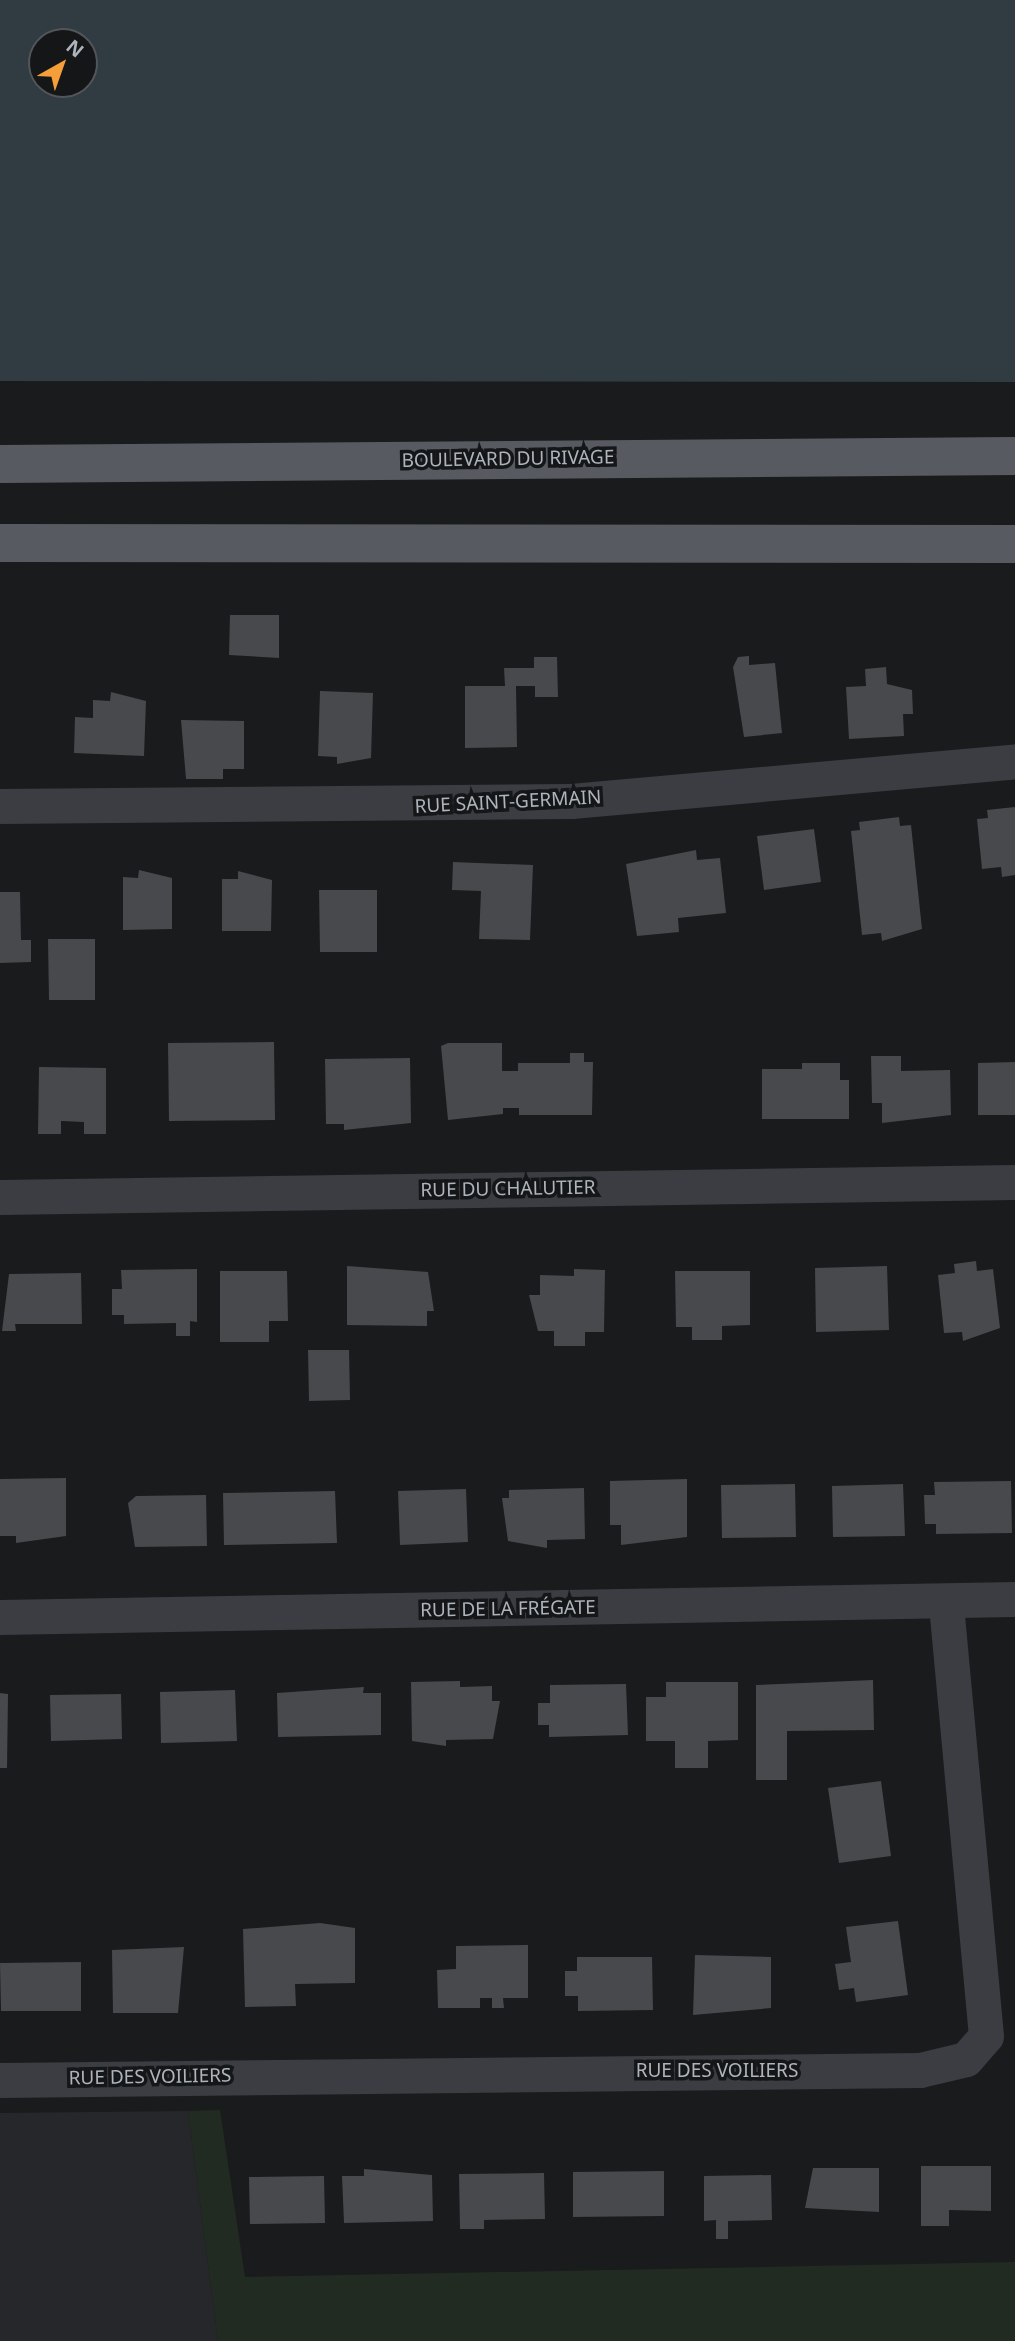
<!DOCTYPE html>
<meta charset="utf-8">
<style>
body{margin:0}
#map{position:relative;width:1015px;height:2341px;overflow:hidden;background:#1a1b1d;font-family:"Noto Sans",sans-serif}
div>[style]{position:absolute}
.built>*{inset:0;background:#26272a}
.green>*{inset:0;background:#222b22}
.water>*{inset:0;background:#303c42}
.building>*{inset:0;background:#47494d}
.minor>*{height:35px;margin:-17.5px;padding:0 17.5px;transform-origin:17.5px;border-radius:17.5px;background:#3b3d42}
.major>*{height:38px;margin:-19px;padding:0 19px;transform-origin:19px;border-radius:19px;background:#575b61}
span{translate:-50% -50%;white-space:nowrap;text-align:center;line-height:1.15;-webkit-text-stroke:7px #151618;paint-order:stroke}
.street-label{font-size:19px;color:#adb4bc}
.north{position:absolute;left:28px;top:28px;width:70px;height:70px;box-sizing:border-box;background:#151618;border:2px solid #52555a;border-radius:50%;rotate:40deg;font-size:19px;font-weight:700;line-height:28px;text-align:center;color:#adb4bc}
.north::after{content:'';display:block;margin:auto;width:24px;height:32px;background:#f69e39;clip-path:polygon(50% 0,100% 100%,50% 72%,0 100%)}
</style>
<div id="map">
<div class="built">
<div style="clip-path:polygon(188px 2111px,218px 2341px,0 2341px,0 2113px)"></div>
</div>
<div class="green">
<div style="clip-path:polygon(220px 2110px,245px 2277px,1015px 2262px,1015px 2341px,218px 2341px,188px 2111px)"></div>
</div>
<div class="water">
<div style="clip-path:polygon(evenodd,0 0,1015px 0,1015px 382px,0 381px,0 0,84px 42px,84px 84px,42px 84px,42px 42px,84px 42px)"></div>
</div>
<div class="building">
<div style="clip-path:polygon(230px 615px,279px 615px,279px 658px,229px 655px)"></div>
<div style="clip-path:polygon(749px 656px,749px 665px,775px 663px,782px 733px,744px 737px,733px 667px,738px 657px)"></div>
<div style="clip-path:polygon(534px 657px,557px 657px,558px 697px,535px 697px,535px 686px,516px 686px,517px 747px,465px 748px,465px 686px,505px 686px,504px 668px,534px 668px)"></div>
<div style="clip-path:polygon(886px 667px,887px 684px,912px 690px,913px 714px,903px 714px,904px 736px,849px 739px,846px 687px,866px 686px,865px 669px)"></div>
<div style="clip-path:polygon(320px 691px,373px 693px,371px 758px,337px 764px,337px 757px,318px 756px)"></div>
<div style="clip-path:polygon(111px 692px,146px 701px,144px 756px,74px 753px,75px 717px,93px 718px,93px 700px,110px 701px)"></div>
<div style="clip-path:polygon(181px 720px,244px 721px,244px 769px,223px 769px,223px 779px,186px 779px)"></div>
<div style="clip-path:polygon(1015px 807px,1015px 875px,1002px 877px,1001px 867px,982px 869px,977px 819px,988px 818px,987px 810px)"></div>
<div style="clip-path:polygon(899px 817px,900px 826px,911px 825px,922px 929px,882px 941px,881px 933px,862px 935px,851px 831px,860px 830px,859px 822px)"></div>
<div style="clip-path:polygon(814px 829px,821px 882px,764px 890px,757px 836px)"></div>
<div style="clip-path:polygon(696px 850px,697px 860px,720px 858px,726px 913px,678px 918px,679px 932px,637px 936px,626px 864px)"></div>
<div style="clip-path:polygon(453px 862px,533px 865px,530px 940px,479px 939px,481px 891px,452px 890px)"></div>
<div style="clip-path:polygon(139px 870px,172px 878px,172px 929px,123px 930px,123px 877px,138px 878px)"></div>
<div style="clip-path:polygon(238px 871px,272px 880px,271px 931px,222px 931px,222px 879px,238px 879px)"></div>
<div style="clip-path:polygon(319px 890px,377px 890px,377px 952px,320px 952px)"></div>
<div style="clip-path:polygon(0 892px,20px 892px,21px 940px,31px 940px,31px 962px,0 963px)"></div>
<div style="clip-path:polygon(48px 939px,95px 939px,95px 1000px,49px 1000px)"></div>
<div style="clip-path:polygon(274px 1042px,275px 1120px,169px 1121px,168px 1043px)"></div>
<div style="clip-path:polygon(448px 1043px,502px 1043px,502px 1071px,518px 1071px,518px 1063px,570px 1063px,570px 1053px,584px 1053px,584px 1062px,593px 1062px,592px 1115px,519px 1115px,519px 1108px,503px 1108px,503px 1114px,448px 1120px,441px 1046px)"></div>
<div style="clip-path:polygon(871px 1056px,901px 1056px,901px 1071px,950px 1070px,951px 1115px,882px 1123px,882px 1103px,872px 1103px)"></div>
<div style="clip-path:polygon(410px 1058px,411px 1123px,344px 1130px,344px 1124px,326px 1124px,325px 1059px)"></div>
<div style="clip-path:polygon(1015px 1062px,1015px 1115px,978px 1115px,978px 1063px)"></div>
<div style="clip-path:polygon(802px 1063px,840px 1063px,840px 1080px,849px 1080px,849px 1119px,762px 1119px,762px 1069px,802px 1069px)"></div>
<div style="clip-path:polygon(39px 1067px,106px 1068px,106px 1134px,84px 1134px,84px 1122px,61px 1121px,61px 1134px,38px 1134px)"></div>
<div style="clip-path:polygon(976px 1261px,977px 1271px,993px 1269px,1000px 1328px,963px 1341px,962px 1332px,944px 1333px,938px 1275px,955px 1273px,954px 1264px)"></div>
<div style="clip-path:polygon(347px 1266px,428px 1272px,434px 1311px,427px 1311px,427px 1326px,347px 1325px)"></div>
<div style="clip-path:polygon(887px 1266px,889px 1330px,816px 1332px,815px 1268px)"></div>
<div style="clip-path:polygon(197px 1269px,197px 1322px,190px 1321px,190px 1336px,176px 1336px,176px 1323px,124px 1324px,124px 1315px,112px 1315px,112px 1289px,122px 1289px,121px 1270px)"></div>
<div style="clip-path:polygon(574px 1269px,605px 1270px,604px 1332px,585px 1332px,585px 1346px,554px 1346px,554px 1331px,538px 1331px,529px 1295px,540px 1295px,540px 1275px,574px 1276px)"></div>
<div style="clip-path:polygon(220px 1271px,287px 1271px,288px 1321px,269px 1321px,269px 1342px,220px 1342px)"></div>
<div style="clip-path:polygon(675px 1271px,750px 1271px,750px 1325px,722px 1326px,722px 1340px,692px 1340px,692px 1327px,676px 1327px)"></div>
<div style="clip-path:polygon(81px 1273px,82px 1324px,15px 1324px,16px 1331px,2px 1331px,9px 1274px)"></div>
<div style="clip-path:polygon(308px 1350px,349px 1350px,350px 1400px,309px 1401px)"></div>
<div style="clip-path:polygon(66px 1478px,66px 1536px,16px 1543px,16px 1536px,0 1536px,0 1479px)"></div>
<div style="clip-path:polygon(687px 1479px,687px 1537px,621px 1545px,621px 1525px,610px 1525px,610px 1481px)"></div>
<div style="clip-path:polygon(1011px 1481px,1012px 1533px,936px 1534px,936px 1524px,925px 1524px,924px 1495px,935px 1495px,934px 1482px)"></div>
<div style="clip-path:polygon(795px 1484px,796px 1537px,722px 1538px,721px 1485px)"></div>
<div style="clip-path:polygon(903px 1484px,905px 1536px,833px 1537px,832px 1486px)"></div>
<div style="clip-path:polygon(584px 1488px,585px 1539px,547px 1540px,547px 1548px,508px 1541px,502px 1498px,509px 1498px,509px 1490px)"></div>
<div style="clip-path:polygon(466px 1489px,468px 1542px,400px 1545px,398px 1491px)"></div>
<div style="clip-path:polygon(335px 1491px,337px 1543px,224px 1545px,223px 1493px)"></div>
<div style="clip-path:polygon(206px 1495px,207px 1546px,135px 1547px,128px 1503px,136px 1496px)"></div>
<div style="clip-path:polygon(873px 1680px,874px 1730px,787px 1731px,787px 1780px,756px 1780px,756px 1685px)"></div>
<div style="clip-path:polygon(460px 1681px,460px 1687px,492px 1686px,492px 1701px,500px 1701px,493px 1739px,446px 1740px,446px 1746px,412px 1741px,411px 1682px)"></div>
<div style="clip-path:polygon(666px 1682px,738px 1682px,738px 1740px,708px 1741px,708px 1768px,675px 1768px,675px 1741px,646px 1741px,646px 1697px,666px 1697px)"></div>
<div style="clip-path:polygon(626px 1684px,628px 1735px,549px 1737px,549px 1725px,538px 1725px,538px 1703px,550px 1703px,550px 1685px)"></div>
<div style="clip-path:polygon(364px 1687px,363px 1693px,381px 1693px,381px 1735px,278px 1737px,277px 1693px)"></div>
<div style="clip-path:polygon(235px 1690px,237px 1741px,161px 1743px,160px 1692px)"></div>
<div style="clip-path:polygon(0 1693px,8px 1694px,7px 1768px,0 1768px)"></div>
<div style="clip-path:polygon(121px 1694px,122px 1739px,51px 1741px,50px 1695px)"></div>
<div style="clip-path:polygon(881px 1781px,891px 1856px,839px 1863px,828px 1788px)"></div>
<div style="clip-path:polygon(898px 1921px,908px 1995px,856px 2002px,854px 1988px,839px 1990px,835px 1964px,851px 1962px,846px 1927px)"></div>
<div style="clip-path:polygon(320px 1923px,355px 1928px,355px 1983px,295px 1984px,296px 2006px,245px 2007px,243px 1929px)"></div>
<div style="clip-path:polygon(528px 1945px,528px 1998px,503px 1998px,504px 2008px,492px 2008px,492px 1998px,480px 1998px,480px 2008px,438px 2008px,437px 1970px,456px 1969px,456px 1946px)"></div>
<div style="clip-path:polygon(184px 1947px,178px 2013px,113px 2013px,112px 1950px)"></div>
<div style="clip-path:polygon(695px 1955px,771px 1957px,771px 2008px,693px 2015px)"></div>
<div style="clip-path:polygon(577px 1957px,652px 1957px,653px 2010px,578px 2011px,578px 1996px,565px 1996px,565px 1971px,577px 1971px)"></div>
<div style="clip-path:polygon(81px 1962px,81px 2011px,1px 2011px,0 1963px)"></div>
<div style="clip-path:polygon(921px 2166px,991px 2166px,991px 2211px,949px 2210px,949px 2226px,921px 2226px)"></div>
<div style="clip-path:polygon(813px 2168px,879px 2168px,879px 2212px,805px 2208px)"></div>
<div style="clip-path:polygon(364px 2169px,432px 2175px,433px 2221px,344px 2223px,342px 2176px,364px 2176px)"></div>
<div style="clip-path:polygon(664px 2171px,664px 2216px,573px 2217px,573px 2172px)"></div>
<div style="clip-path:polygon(544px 2173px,545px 2219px,484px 2220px,484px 2229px,460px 2229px,459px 2174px)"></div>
<div style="clip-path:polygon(771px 2175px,772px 2220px,728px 2221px,728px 2239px,716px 2239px,716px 2220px,704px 2221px,704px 2176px)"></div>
<div style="clip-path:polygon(324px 2176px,325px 2223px,250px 2224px,249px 2177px)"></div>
</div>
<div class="minor">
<div style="left:0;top:806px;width:571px;rotate:-0.5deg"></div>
<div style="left:571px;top:801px;width:446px;rotate:-5.1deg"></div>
<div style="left:0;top:1197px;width:1015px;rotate:-0.85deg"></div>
<div style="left:0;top:1617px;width:1015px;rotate:-1.02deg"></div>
<div style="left:0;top:2080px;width:920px;rotate:-0.62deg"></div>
<div style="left:920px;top:2070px;width:47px;rotate:-13.4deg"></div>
<div style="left:966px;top:2059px;width:30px;rotate:-49deg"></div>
<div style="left:986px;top:2036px;width:437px;rotate:-95.3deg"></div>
</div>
<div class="major">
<div style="left:0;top:464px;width:1015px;rotate:-0.45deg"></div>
<div style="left:0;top:543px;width:1015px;rotate:0.06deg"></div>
</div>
<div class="street-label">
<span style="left:508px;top:459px;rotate:-1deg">BOULEVARD DU RIVAGE</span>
<span style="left:508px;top:802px;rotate:-3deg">RUE SAINT-GERMAIN</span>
<span style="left:508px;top:1189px;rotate:-1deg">RUE DU CHALUTIER</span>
<span style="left:508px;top:1609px;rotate:-1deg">RUE DE LA FRÉGATE</span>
<span style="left:717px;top:2071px">RUE DES VOILIERS</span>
<span style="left:150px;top:2077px;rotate:-1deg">RUE DES VOILIERS</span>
</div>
<div class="north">N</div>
</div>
